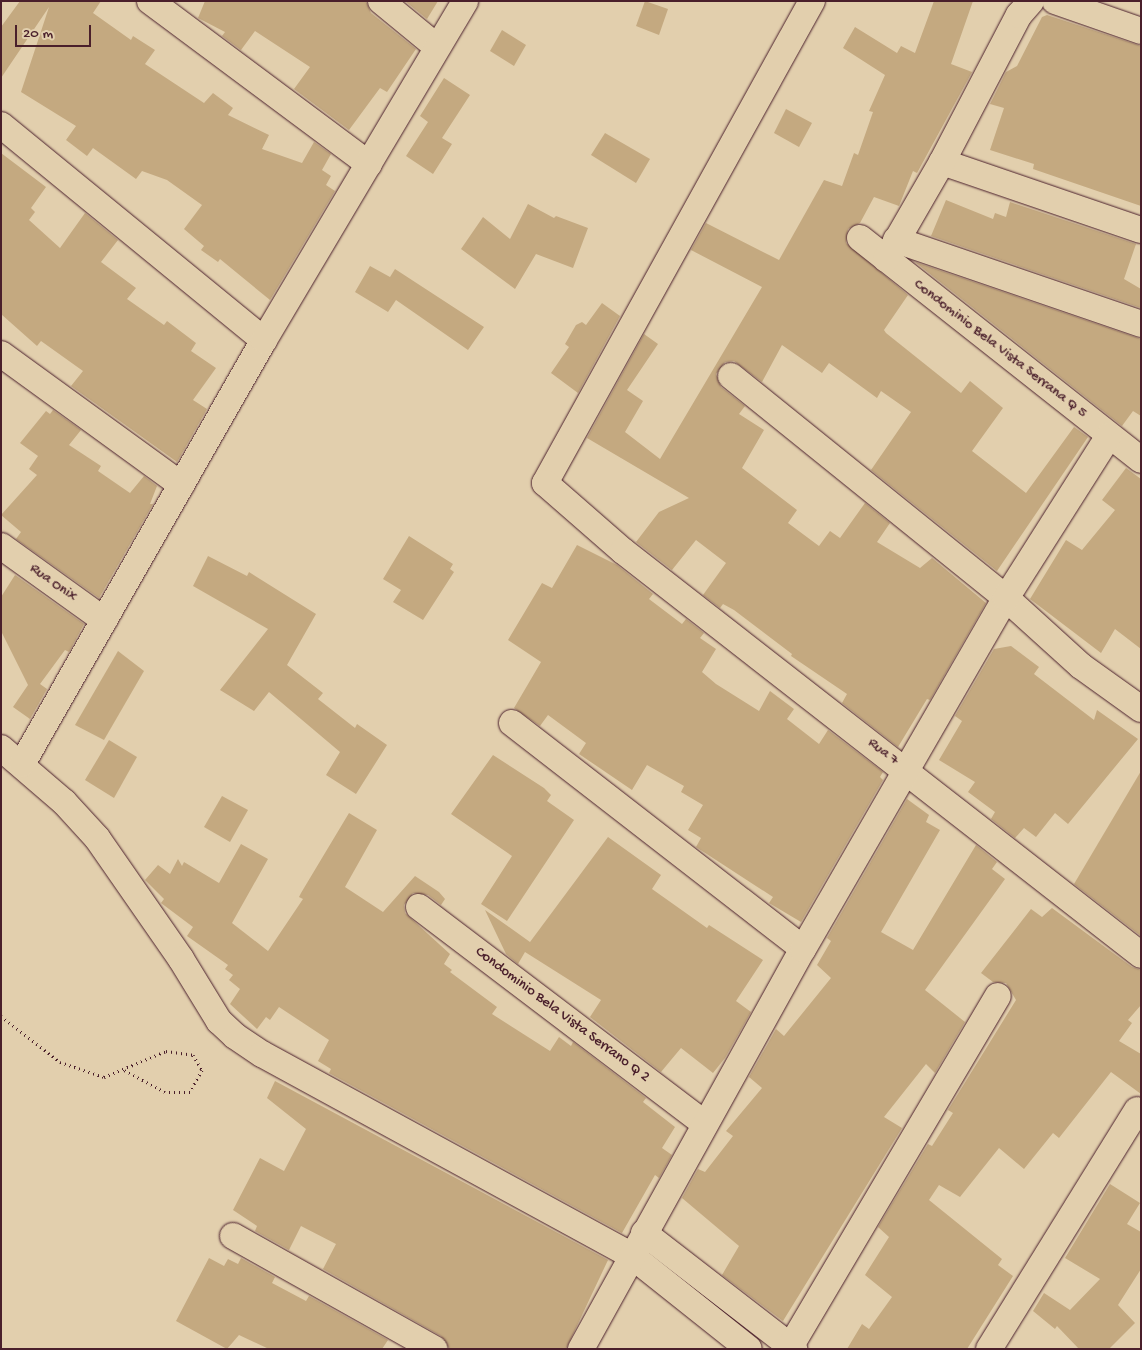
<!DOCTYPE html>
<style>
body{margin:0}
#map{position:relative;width:1142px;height:1350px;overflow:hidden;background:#e2cfad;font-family:"Gochi Hand",sans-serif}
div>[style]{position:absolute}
.building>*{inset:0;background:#c4a980}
.path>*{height:3px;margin-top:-1.5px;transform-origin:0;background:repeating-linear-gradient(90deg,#4a1f2b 0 1px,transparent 0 5px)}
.roads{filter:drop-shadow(0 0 1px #4a1f2b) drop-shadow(0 0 1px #4a1f2b)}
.minor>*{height:26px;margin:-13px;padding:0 13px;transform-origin:13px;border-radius:13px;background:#e2cfad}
span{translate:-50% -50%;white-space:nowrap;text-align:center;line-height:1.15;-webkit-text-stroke:4px #e2cfad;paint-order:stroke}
.street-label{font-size:15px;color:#4a1f2b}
.frame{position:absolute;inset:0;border:2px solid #4a1f2b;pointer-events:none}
.scale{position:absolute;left:15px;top:25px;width:76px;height:22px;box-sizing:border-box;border:2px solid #4a1f2b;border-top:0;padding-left:6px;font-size:15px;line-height:18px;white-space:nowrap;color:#4a1f2b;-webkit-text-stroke:4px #e2cfad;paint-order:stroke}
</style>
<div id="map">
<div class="building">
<div style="clip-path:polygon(20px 1px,101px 1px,93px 13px,131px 40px,133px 36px,155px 50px,145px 64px,204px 103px,213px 93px,233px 108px,228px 115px,269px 135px,262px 149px,302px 163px,314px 142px,331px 154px,322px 170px,331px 176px,326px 185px,335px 191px,270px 300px,220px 259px,218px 262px,201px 250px,204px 246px,184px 229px,202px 205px,167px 180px,142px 171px,136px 179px,93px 148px,87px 156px,66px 140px,76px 126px,21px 92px,49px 7px,1px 78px,1px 27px)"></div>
<div style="clip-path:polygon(205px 1px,366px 1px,371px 13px,416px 49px,387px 92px,380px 88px,349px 130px,294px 89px,310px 67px,255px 31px,241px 50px,222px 36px,225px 32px,198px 18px)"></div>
<div style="clip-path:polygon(405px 1px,438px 1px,427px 19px)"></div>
<div style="clip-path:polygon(645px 1px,668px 9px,659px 35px,636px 26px)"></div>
<div style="clip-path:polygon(934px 1px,973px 1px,951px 64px,972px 72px,917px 173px,913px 171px,899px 206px,874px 197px,860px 223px,848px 229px,846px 243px,908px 295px,884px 330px,886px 333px,961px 393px,970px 381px,1003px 408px,972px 451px,1026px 493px,1074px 427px,1088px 437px,997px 571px,871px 470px,911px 412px,881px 391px,877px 398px,829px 363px,822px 373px,782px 345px,762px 382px,734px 361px,725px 362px,716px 374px,721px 387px,745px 406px,739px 414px,764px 430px,742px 468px,797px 510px,788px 523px,819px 546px,830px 531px,840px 538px,865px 503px,890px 523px,877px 542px,920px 568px,932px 558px,986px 603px,930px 700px,927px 699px,898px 747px,842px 703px,847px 694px,791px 656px,792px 654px,734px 610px,723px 604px,720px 608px,703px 595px,726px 563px,696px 540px,672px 570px,636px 542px,659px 512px,689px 498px,587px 438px,644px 334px,658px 344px,627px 390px,643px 401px,625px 432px,660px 459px,762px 287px,691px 250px,706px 223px,779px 260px,824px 180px,842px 186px,854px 153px,858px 155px,873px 112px,869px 111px,885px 75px,843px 48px,855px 27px,897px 53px,901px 46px,915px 53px)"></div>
<div style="clip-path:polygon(1047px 15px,1141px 46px,1141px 206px,1033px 169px,1034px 164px,990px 150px,1004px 108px,990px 104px,1006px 72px,1017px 66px,1042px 17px)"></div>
<div style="clip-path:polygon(502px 30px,526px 45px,514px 66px,490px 51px)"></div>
<div style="clip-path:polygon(444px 78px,470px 95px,442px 138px,452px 144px,433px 174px,406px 156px,428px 122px,420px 116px)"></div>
<div style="clip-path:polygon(786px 109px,812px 123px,799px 147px,774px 133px)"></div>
<div style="clip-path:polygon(605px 133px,650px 159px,636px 183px,591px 155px)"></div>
<div style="clip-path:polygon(1px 153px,46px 187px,31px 208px,35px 212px,29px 220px,60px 248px,85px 213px,118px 240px,101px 262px,136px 288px,127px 299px,164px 325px,167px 321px,196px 343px,191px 351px,216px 368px,193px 400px,207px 409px,177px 462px,71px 386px,83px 371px,41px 341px,37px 346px,1px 314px)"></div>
<div style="clip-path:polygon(946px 200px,993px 219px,995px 213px,1006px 217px,1010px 202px,1136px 244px,1124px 279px,1141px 289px,1141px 308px,931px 236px)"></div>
<div style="clip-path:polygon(528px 204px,554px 218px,556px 216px,588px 228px,573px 268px,536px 254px,515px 289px,461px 249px,483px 217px,510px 239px)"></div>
<div style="clip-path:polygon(915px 262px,1141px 339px,1141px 416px,1133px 411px,1122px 426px)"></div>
<div style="clip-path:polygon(370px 266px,390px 277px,395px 269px,484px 327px,468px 350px,396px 300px,388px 312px,355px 292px)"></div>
<div style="clip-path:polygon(602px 303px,620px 316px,578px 393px,551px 373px,569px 347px,565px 344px,576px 325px,582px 322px,586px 325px)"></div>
<div style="clip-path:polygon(53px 410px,81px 430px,69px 445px,101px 466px,98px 471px,130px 493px,144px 476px,157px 486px,150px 504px,153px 504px,99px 598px,16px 539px,21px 532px,1px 515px,37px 475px,29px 469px,38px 456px,20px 443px,46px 411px,50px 414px)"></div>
<div style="clip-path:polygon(1126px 468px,1141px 479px,1141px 649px,1115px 629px,1101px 653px,1030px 599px,1066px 540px,1082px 550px,1115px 510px,1102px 500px)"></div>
<div style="clip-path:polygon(409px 536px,453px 564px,450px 569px,454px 572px,423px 620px,393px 602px,401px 590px,383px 579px)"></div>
<div style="clip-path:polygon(577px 545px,617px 565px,653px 594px,649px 599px,682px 624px,686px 619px,704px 633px,700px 638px,716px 649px,702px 672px,716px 684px,759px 711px,770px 691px,794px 709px,787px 719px,819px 744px,828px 730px,883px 772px,880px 777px,883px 780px,801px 922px,769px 903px,773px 897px,696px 847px,701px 838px,688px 830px,703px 805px,681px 792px,684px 786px,647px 765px,632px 790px,579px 754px,586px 743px,548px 715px,540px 726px,514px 708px,541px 662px,508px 640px,542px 583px,552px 588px)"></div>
<div style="clip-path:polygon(208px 556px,247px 576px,249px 572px,316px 614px,287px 665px,323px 693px,318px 699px,355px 728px,357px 724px,387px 745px,356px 794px,326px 775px,340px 752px,269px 692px,254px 711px,220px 690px,268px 629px,193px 586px)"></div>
<div style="clip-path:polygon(15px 575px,84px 624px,69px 652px,65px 650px,40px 684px,47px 689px,30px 719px,13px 707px,28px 685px,1px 631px,1px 597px)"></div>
<div style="clip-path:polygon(1011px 646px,1039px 667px,1034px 674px,1094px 720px,1097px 710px,1138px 739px,1068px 824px,1055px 813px,1036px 837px,1024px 828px,1015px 838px,991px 819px,995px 812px,968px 792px,975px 782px,939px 760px,962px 721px,955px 716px,994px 649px)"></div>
<div style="clip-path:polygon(118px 651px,144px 671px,104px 740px,75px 725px)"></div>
<div style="clip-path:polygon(109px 740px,137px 757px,114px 798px,85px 780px)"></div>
<div style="clip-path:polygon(493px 755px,544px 788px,551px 795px,547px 801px,574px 820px,507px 921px,481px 904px,512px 856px,451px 814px)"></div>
<div style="clip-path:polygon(1141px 771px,1141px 936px,1074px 884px)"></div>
<div style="clip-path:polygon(222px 796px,248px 810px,230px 842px,204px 827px)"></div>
<div style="clip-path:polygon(907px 799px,929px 815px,926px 822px,940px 830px,881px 932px,913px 950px,976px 845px,997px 862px,992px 869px,1005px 879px,925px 990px,965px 1022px,935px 1073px,926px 1064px,884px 1117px,902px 1128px,783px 1321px,722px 1275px,739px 1246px,682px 1198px,698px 1169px,705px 1172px,733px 1136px,726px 1131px,762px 1088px,749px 1077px,776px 1029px,784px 1036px,831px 978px,817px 965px,831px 941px,827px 938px)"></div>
<div style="clip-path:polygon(349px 813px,377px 830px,345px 887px,383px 912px,415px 876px,439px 892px,445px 899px,441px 905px,428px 895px,413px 893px,404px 905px,405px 913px,450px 954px,444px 964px,452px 970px,450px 972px,497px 1007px,492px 1014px,550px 1051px,559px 1037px,571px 1046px,573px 1042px,646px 1098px,643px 1102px,675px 1127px,662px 1148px,672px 1155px,659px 1178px,655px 1175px,622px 1233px,329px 1073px,331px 1069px,318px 1061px,329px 1040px,279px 1007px,270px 1020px,266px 1017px,257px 1029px,230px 1004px,240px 989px,229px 980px,233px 975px,225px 969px,228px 965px,187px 936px,193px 927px,161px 903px,164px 899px,145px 880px,158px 865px,170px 874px,178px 859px,182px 866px,184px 862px,219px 883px,241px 844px,268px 859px,232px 923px,268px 951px,303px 899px,299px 897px,301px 893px)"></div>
<div style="clip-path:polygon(608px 837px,661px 875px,652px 889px,707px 928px,709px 925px,763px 960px,736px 1001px,751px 1012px,725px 1058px,713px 1073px,681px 1048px,661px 1072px,590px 1017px,601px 1000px,525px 952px,518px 964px,506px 954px,485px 910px,530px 942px)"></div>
<div style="clip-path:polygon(1052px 908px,1132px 967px,1141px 970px,1141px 1005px,1128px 1020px,1132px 1023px,1119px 1041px,1141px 1054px,1141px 1094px,1111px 1072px,1059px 1138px,1053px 1133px,1024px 1169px,999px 1148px,960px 1197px,939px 1185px,929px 1200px,1002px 1259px,998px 1265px,1013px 1276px,967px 1349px,847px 1349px,862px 1324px,869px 1329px,892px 1297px,865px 1275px,889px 1237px,878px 1227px,928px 1144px,932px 1146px,953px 1113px,948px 1110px,1016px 1000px,1006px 983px,993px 982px,981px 973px,1031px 909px,1042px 917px)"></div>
<div style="clip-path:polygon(275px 1081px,608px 1260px,566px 1349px,450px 1349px,441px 1336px,323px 1269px,336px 1244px,301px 1226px,289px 1250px,255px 1231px,257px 1226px,233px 1210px,260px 1158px,284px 1171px,306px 1129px,267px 1098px)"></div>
<div style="clip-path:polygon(1110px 1184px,1140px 1203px,1127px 1224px,1141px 1232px,1141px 1269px,1118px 1305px,1135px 1323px,1109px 1349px,1079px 1349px,1057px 1326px,1055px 1329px,1033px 1311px,1044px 1293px,1070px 1310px,1100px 1279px,1065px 1258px)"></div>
<div style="clip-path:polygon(209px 1258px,224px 1266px,228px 1259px,238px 1264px,241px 1258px,275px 1277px,272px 1283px,306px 1301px,309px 1296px,388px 1340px,382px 1349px,269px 1349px,239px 1335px,227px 1349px,176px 1321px)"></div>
</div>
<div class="path">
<div style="left:1px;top:1016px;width:75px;rotate:37.9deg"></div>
<div style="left:60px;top:1062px;width:46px;rotate:18.8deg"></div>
<div style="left:104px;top:1077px;width:67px;rotate:-22.8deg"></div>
<div style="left:166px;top:1051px;width:27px;rotate:8deg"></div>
<div style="left:193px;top:1055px;width:17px;rotate:59deg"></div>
<div style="left:202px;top:1070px;width:25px;rotate:119deg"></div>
<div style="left:190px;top:1092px;width:25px;rotate:180deg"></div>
<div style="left:165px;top:1092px;width:47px;rotate:-151.8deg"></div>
</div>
<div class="roads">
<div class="minor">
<div style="left:150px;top:1px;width:273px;rotate:36.7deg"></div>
<div style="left:381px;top:1px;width:72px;rotate:39.4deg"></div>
<div style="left:812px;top:1px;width:551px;rotate:118.98deg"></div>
<div style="left:545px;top:483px;width:103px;rotate:41.1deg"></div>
<div style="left:623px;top:551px;width:657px;rotate:37.95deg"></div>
<div style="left:1055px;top:1px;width:91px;rotate:19.2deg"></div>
<div style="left:1px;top:125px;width:340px;rotate:39.3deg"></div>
<div style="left:942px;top:162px;width:210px;rotate:18.9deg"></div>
<div style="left:860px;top:238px;width:358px;rotate:38.3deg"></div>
<div style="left:896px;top:240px;width:259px;rotate:18.9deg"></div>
<div style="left:886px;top:259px;width:112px;rotate:-60deg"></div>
<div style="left:942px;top:162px;width:166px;rotate:-62.4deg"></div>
<div style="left:1019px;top:15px;width:18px;rotate:-49deg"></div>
<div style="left:1px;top:354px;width:223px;rotate:36deg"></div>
<div style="left:731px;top:376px;width:353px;rotate:38.9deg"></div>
<div style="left:1006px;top:598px;width:101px;rotate:42.2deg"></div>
<div style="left:1081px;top:666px;width:74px;rotate:35.6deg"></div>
<div style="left:1px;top:546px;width:127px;rotate:35.7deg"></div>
<div style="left:512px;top:723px;width:368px;rotate:37.8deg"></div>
<div style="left:1px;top:748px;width:83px;rotate:40.6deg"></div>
<div style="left:64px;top:802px;width:49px;rotate:47.5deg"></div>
<div style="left:97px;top:838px;width:147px;rotate:55.2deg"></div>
<div style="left:181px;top:959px;width:73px;rotate:58.5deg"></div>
<div style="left:219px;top:1021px;width:22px;rotate:43deg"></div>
<div style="left:235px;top:1036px;width:32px;rotate:34deg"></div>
<div style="left:262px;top:1054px;width:422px;rotate:28.6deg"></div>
<div style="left:632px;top:1256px;width:149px;rotate:38.5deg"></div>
<div style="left:22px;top:764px;width:488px;rotate:-60.3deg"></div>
<div style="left:264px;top:340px;width:394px;rotate:-59.3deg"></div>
<div style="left:419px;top:907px;width:358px;rotate:37.2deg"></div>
<div style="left:644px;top:1233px;width:190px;rotate:37.7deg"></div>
<div style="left:233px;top:1236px;width:231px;rotate:29.3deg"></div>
<div style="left:581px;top:1349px;width:457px;rotate:-61deg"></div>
<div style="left:803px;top:949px;width:405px;rotate:-60deg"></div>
<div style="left:1006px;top:598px;width:192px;rotate:-57.6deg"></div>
<div style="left:789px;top:1349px;width:410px;rotate:-59.4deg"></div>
<div style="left:989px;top:1349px;width:281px;rotate:-58.2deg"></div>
</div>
</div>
<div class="street-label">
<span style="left:1000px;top:349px;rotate:38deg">Condominio Bela Vista Serrana Q 5</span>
<span style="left:53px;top:583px;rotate:36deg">Rua Onix</span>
<span style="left:883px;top:752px;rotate:38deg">Rua 7</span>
<span style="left:562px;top:1015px;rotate:37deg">Condominio Bela Vista Serrano Q 2</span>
</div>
<div class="frame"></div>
<div class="scale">20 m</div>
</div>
